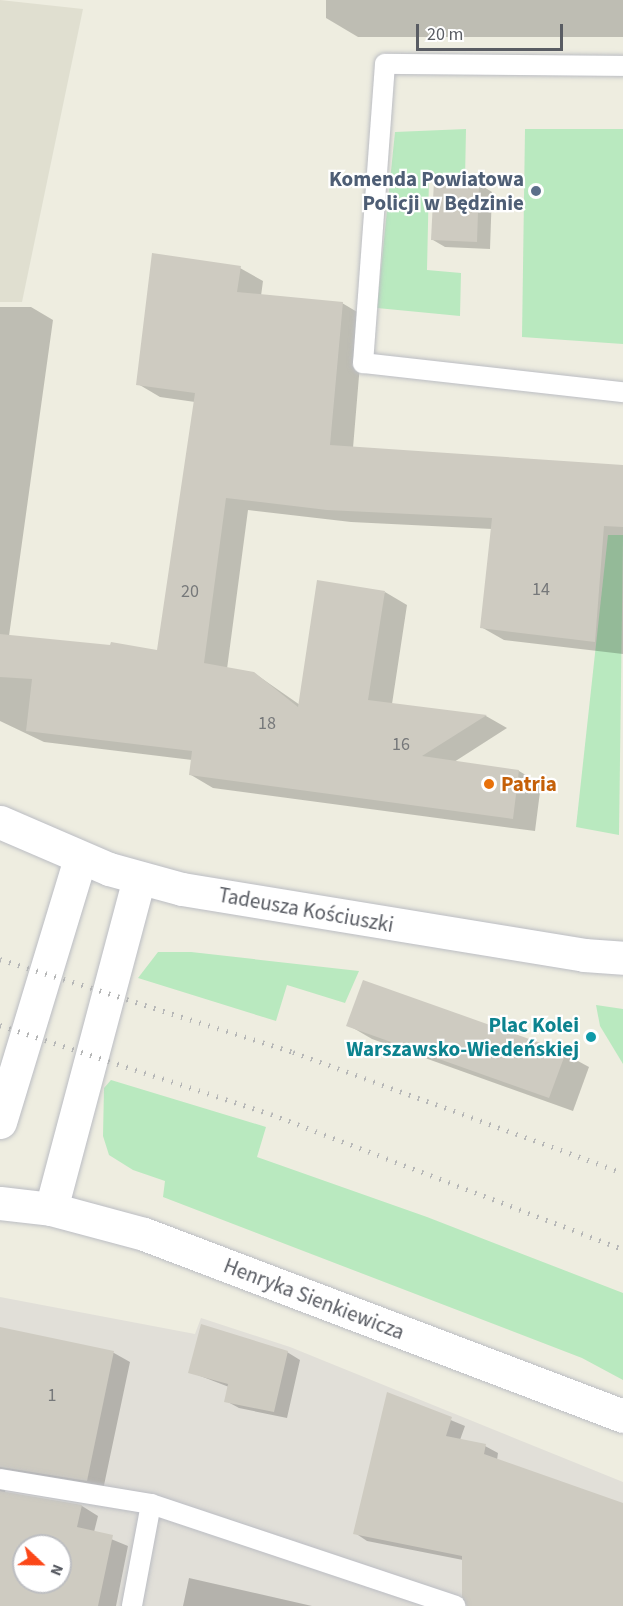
<!DOCTYPE html>
<meta charset="utf-8">
<style>
body{margin:0}
#map{position:relative;width:623px;height:1606px;overflow:hidden;background:#eeede0;font-family:"Source Sans 3",sans-serif}
div>[style]{position:absolute}
.industrial>*{inset:0;background:#e1dfd8}
.education>*{inset:0;background:#e0dfd0}
.green>*{inset:0;background:#b9e9bf}
.shadow>*{inset:0;background:#0003}
.building>*{inset:0;background:#cecbc1}
.roads{filter:drop-shadow(0 0 2px #bbbdc3) drop-shadow(0 0 2px #bbbdc3)}
.service>*{height:20px;margin:-10px;padding:0 10px;transform-origin:10px;border-radius:10px;background:#fff}
.minor>*{height:33px;margin:-16.5px;padding:0 16.5px;transform-origin:16.5px;border-radius:16.5px;background:#fff}
.tertiary>*{height:33px;margin:-16.5px;padding:0 16.5px;transform-origin:16.5px;border-radius:16.5px;background:#fff}
.rail>*{height:4.5px;margin-top:-2.25px;transform-origin:0;background:repeating-linear-gradient(90deg,#b6b7b7 0 1.5px,transparent 0 9.5px)}
.dots>*{width:16px;height:16px;translate:-50% -50%;box-sizing:border-box;border:3px solid #fff;border-radius:50%}
span{translate:-50% -50%;white-space:nowrap;text-align:center;line-height:1.15;-webkit-text-stroke:4.5px #fff;paint-order:stroke}
.number-label{font-size:18px;color:#76787a}
.number-label span{-webkit-text-stroke-width:0}
.service-label{font-size:21px;color:#4e5e75;font-weight:700}
.right{translate:-100% -50%;text-align:right}
.food-label{font-size:21px;color:#c56008;font-weight:700}
.left{translate:0 -50%;text-align:left}
.street-label{font-size:21px;color:#595c63}
.culture-label{font-size:21px;color:#0d838f;font-weight:700}
.north{position:absolute;left:12px;top:1534px;width:60px;height:60px;box-sizing:border-box;background:#fff;border:2px solid #bdbec1;border-radius:50%;rotate:112deg;font-size:16px;font-weight:700;line-height:24px;text-align:center;color:#595c63}
.north::after{content:'';display:block;margin:auto;width:21px;height:27px;background:#fb4718;clip-path:polygon(50% 0,100% 100%,50% 72%,0 100%)}
.scale{position:absolute;left:416px;top:24px;width:147px;height:27px;box-sizing:border-box;border:3px solid #595c63;border-top:0;padding-left:8px;font-size:18px;line-height:21px;white-space:nowrap;color:#595c63;-webkit-text-stroke:4px #fff;paint-order:stroke}
</style>
<div id="map">
<div class="industrial">
<div style="clip-path:polygon(evenodd,0 1297px,195px 1334px,201px 1318px,290px 1347px,623px 1482px,623px 1606px,0 1606px,0 1297px,24px 1546px,60px 1546px,60px 1582px,24px 1582px,24px 1546px)"></div>
</div>
<div class="education">
<div style="clip-path:polygon(0 0,83px 9px,22px 302px,0 302px)"></div>
</div>
<div class="green">
<div style="clip-path:polygon(466px 129px,465px 180px,429px 179px,427px 270px,461px 273px,460px 316px,377px 308px,395px 132px)"></div>
<div style="clip-path:polygon(525px 129px,623px 129px,623px 344px,522px 337px)"></div>
<div style="clip-path:polygon(608px 535px,623px 535px,619px 835px,576px 827px)"></div>
<div style="clip-path:polygon(158px 952px,191px 952px,359px 971px,345px 1003px,287px 985px,276px 1021px,138px 978px)"></div>
<div style="clip-path:polygon(596px 1005px,623px 1009px,623px 1064px,600px 1026px)"></div>
<div style="clip-path:polygon(111px 1080px,266px 1127px,257px 1157px,427px 1217px,623px 1293px,623px 1380px,582px 1358px,163px 1197px,165px 1181px,133px 1170px,109px 1155px,103px 1136px,104px 1088px)"></div>
</div>
<div class="shadow">
<div style="clip-path:polygon(326px 0,623px 0,623px 37px,358px 37px,326px 18px)"></div>
<div style="clip-path:polygon(479px 184px,492px 192px,490px 249px,445px 247px,433px 240px)"></div>
<div style="clip-path:polygon(240px 268px,263px 281px,261px 296px,342px 303px,364px 316px,353px 448px,623px 466px,623px 654px,504px 640px,481px 627px,492px 529px,351px 522px,248px 510px,227px 669px,254px 673px,300px 705px,385px 592px,407px 605px,392px 704px,486px 716px,507px 728px,454px 762px,519px 771px,541px 784px,535px 831px,213px 788px,191px 775px,192px 760px,44px 742px,0 721px,0 307px,31px 307px,53px 320px,9px 636px,159px 652px,195px 402px,160px 397px,138px 384px)"></div>
<div style="clip-path:polygon(364px 982px,565px 1054px,589px 1067px,573px 1111px,372px 1039px,348px 1025px)"></div>
<div style="clip-path:polygon(evenodd,0 1329px,114px 1353px,130px 1362px,103px 1490px,4px 1488px,6px 1494px,82px 1506px,98px 1516px,94px 1532px,128px 1546px,116px 1606px,0 1606px,0 1329px,24px 1546px,60px 1546px,60px 1582px,24px 1582px,24px 1546px)"></div>
<div style="clip-path:polygon(287px 1352px,300px 1360px,287px 1418px,239px 1408px,226px 1401px,229px 1387px,190px 1372px)"></div>
<div style="clip-path:polygon(388px 1394px,465px 1426px,460px 1440px,485px 1446px,498px 1453px,497px 1460px,623px 1504px,623px 1606px,486px 1606px,463px 1560px,367px 1541px,355px 1533px)"></div>
<div style="clip-path:polygon(189px 1578px,312px 1606px,183px 1606px)"></div>
</div>
<div class="building">
<div style="clip-path:polygon(434px 181px,479px 183px,477px 242px,431px 240px)"></div>
<div style="clip-path:polygon(152px 253px,241px 266px,237px 292px,343px 302px,330px 445px,623px 465px,623px 527px,604px 526px,595px 642px,480px 628px,492px 518px,327px 510px,226px 498px,204px 663px,254px 672px,298px 707px,317px 580px,385px 591px,368px 700px,487px 715px,422px 756px,519px 770px,513px 819px,189px 775px,192px 751px,26px 731px,32px 679px,0 677px,0 634px,110px 645px,111px 642px,157px 650px,195px 393px,136px 385px)"></div>
<div style="clip-path:polygon(363px 980px,566px 1052px,549px 1098px,346px 1026px)"></div>
<div style="clip-path:polygon(201px 1324px,288px 1351px,274px 1412px,224px 1402px,228px 1384px,188px 1373px)"></div>
<div style="clip-path:polygon(0 1327px,114px 1351px,87px 1481px,0 1467px)"></div>
<div style="clip-path:polygon(387px 1392px,452px 1417px,446px 1436px,486px 1444px,484px 1454px,623px 1503px,623px 1606px,467px 1606px,462px 1597px,462px 1556px,353px 1534px)"></div>
<div style="clip-path:polygon(evenodd,0 1491px,82px 1505px,77px 1527px,113px 1535px,98px 1606px,0 1606px,0 1491px,24px 1546px,60px 1546px,60px 1582px,24px 1582px,24px 1546px)"></div>
</div>
<div class="roads">
<div class="service">
<div style="left:623px;top:66px;width:238px;rotate:-179.5deg"></div>
<div style="left:385px;top:64px;width:300px;rotate:94.2deg"></div>
<div style="left:363px;top:363px;width:262px;rotate:6.4deg"></div>
<div style="left:0;top:1479px;width:153px;rotate:9.4deg"></div>
<div style="left:151px;top:1504px;width:104px;rotate:100.6deg"></div>
<div style="left:151px;top:1504px;width:321px;rotate:18.5deg"></div>
</div>
<div class="minor">
<div style="left:0;top:822px;width:119px;rotate:23.3deg"></div>
<div style="left:109px;top:869px;width:76px;rotate:15.3deg"></div>
<div style="left:182px;top:889px;width:407px;rotate:9.3deg"></div>
<div style="left:584px;top:955px;width:39px;rotate:4deg"></div>
<div style="left:0;top:1122px;width:276px;rotate:-73.1deg"></div>
<div style="left:51px;top:1209px;width:342px;rotate:-75.1deg"></div>
</div>
<div class="tertiary">
<div style="left:0;top:1203px;width:51px;rotate:6.7deg"></div>
<div style="left:51px;top:1209px;width:96px;rotate:15deg"></div>
<div style="left:144px;top:1234px;width:512px;rotate:20.8deg"></div>
</div>
</div>
<div class="rail">
<div style="left:0;top:959px;width:307px;rotate:17.6deg"></div>
<div style="left:293px;top:1052px;width:351px;rotate:20.1deg"></div>
<div style="left:0;top:1025px;width:285px;rotate:18.2deg"></div>
<div style="left:271px;top:1114px;width:377px;rotate:21deg"></div>
</div>
<div class="dots">
<div style="left:536px;top:191px;background:#5c6f8a"></div>
<div style="left:489px;top:784px;background:#e8710a"></div>
<div style="left:591px;top:1037px;background:#0f9aa8"></div>
</div>
<div class="number-label">
<span style="left:541px;top:590px">14</span>
<span style="left:190px;top:592px">20</span>
<span style="left:267px;top:724px">18</span>
<span style="left:401px;top:745px">16</span>
<span style="left:52px;top:1396px">1</span>
</div>
<div class="service-label">
<span class="right" style="left:524px;top:191px">Komenda Powiatowa<br>Policji w Będzinie</span>
</div>
<div class="food-label">
<span class="left" style="left:501px;top:784px">Patria</span>
</div>
<div class="street-label">
<span style="left:306px;top:910px;rotate:10deg">Tadeusza Kościuszki</span>
<span style="left:314px;top:1299px;rotate:21deg">Henryka Sienkiewicza</span>
</div>
<div class="culture-label">
<span class="right" style="left:579px;top:1037px">Plac Kolei<br>Warszawsko-Wiedeńskiej</span>
</div>
<div class="north">N</div>
<div class="scale">20 m</div>
</div>
